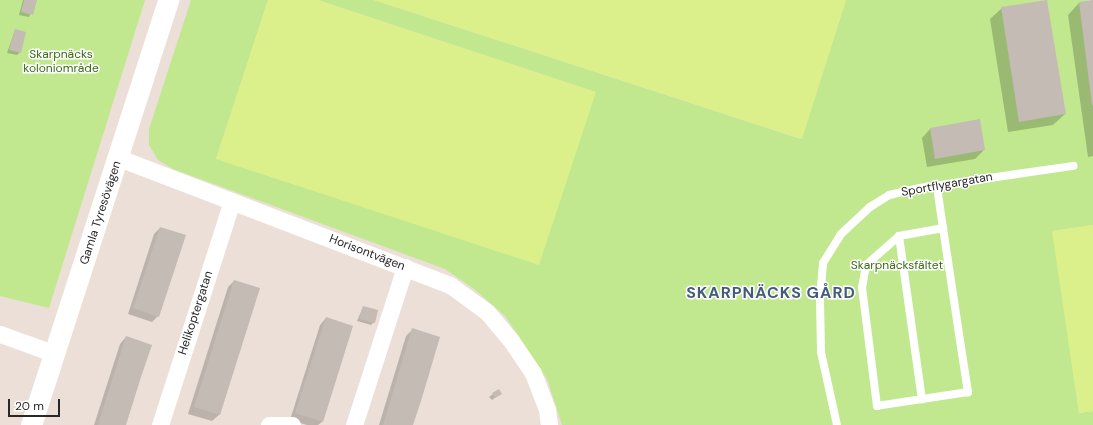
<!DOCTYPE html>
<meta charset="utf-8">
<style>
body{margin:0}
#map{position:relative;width:1093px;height:425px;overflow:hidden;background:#ecdfd8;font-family:"DM Sans",sans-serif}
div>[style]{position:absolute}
.green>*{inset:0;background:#c1e88f}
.pitch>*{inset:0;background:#dbf08a}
.shadow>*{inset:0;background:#0003}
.building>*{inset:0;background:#c3bbb4}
.service>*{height:8px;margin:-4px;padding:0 4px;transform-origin:4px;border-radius:4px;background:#fff}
.minor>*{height:17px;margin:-8.5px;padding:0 8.5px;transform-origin:8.5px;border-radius:8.5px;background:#fff}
.tertiary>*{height:21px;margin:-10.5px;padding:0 10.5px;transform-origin:10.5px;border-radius:10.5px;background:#fff}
span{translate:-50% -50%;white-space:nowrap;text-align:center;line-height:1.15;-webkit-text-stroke:3px #fff;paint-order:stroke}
.park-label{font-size:12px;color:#386914}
.street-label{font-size:12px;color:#282828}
.district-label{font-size:16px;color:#455b7c;font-weight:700;letter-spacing:1px}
.scale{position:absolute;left:8px;top:399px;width:52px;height:18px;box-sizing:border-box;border:2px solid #282828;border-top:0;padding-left:5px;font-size:12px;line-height:14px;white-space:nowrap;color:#282828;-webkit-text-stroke:3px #fff;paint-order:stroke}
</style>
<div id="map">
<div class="green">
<div style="clip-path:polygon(0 0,145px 0,49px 308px,0 296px)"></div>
<div style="clip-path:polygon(191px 0,268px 0,216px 159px,595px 92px,318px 0,374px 0,801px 139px,846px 0,1093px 0,1093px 225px,1053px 231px,1079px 413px,1093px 411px,1093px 425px,562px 425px,547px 379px,505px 316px,474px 289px,445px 269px,173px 169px,158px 160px,149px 145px,149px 129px)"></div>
</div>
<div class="pitch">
<div style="clip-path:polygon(268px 0,318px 0,596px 92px,539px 265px,216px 159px)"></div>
<div style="clip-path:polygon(374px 0,846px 0,802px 139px)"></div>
<div style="clip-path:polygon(1093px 225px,1093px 411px,1079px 413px,1052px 231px)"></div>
</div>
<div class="shadow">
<div style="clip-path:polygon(23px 0,36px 0,29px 17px,19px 15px)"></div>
<div style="clip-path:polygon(1093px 1px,1093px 156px,1088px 157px,1068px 15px,1079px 3px)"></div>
<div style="clip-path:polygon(1002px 8px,1065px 114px,1053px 125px,1008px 132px,990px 19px)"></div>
<div style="clip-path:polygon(15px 30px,20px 52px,17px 55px,7px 53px)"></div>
<div style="clip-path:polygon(931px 128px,984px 150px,975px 159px,927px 167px,922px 138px)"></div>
<div style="clip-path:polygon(160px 228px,158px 316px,152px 322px,128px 314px,154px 234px)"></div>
<div style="clip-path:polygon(234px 281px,259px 289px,219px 415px,212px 421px,188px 414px,228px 287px)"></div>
<div style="clip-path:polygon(363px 307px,374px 322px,371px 325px,357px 321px)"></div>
<div style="clip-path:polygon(326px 318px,322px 422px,318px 425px,307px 425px,290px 420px,320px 325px)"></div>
<div style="clip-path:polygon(413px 329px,412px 425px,379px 425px,406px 336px)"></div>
<div style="clip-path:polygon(126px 337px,125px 425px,94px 425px,120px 344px)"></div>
<div style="clip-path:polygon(498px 390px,500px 394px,492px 400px,489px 397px)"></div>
</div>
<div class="building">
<div style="clip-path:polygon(24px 0,37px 0,33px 15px,21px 12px)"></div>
<div style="clip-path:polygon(1047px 0,1066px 114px,1019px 122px,1001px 7px)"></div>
<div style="clip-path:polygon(1093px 0,1093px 105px,1092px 105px,1079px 2px)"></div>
<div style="clip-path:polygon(15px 29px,26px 32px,21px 53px,9px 50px)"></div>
<div style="clip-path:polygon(980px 119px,985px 150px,935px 159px,930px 128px)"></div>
<div style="clip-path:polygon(160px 227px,186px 235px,159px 317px,133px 308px)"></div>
<div style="clip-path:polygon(234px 280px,260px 288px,220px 415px,194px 407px)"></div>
<div style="clip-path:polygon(363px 306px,378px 310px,375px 323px,359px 319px)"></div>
<div style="clip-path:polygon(326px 317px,353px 326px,323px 422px,295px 413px)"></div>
<div style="clip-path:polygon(412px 328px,440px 337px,421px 401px,413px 425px,383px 425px)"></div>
<div style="clip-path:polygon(126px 336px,152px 345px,141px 377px,126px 425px,98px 425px)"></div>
<div style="clip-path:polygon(499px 389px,502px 394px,495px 398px,492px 393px)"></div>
</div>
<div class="service">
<div style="left:937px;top:187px;width:41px;rotate:81.7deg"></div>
<div style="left:943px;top:228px;width:120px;rotate:81.4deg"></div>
<div style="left:961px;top:347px;width:46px;rotate:81.2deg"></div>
<div style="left:968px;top:392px;width:92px;rotate:171.3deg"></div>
<div style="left:877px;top:406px;width:119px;rotate:-97.2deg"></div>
<div style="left:862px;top:288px;width:23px;rotate:-80deg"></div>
<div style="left:866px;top:265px;width:44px;rotate:-41.3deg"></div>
<div style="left:899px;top:236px;width:45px;rotate:-10.3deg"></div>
<div style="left:899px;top:236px;width:165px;rotate:82deg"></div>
<div style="left:837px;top:425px;width:75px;rotate:-102.4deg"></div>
<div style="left:821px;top:352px;width:54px;rotate:-91.1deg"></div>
<div style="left:820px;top:298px;width:35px;rotate:-85deg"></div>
<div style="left:823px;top:263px;width:34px;rotate:-58deg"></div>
<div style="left:841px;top:234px;width:40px;rotate:-43deg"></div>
<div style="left:870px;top:207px;width:22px;rotate:-32deg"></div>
<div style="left:889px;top:195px;width:32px;rotate:-13deg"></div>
<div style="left:920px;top:188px;width:155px;rotate:-8.2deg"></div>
</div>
<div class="minor">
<div style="left:119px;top:158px;width:355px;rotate:21deg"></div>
<div style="left:450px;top:285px;width:46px;rotate:36.1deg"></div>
<div style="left:487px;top:312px;width:35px;rotate:50deg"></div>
<div style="left:510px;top:339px;width:41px;rotate:55.9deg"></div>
<div style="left:533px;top:373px;width:39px;rotate:69deg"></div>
<div style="left:547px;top:409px;width:16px;rotate:83deg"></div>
<div style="left:0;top:334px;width:59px;rotate:19.7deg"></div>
<div style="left:160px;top:425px;width:235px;rotate:-72.2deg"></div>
<div style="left:269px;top:425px;width:23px"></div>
<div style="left:354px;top:425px;width:166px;rotate:-72.1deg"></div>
</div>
<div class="tertiary">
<div style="left:31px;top:425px;width:447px;rotate:-72.1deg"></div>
</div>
<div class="park-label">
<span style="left:61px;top:62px">Skarpnäcks<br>koloniområde</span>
<span style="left:897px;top:266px">Skarpnäcksfältet</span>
</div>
<div class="street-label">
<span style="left:947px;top:185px;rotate:-10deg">Sportflygargatan</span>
<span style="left:101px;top:213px;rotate:-72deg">Gamla Tyresövägen</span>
<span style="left:367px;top:253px;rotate:21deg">Horisontvägen</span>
<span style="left:196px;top:313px;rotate:-72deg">Helikoptergatan</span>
</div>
<div class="district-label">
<span style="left:771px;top:293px">SKARPNÄCKS GÅRD</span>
</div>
<div class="scale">20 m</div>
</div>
